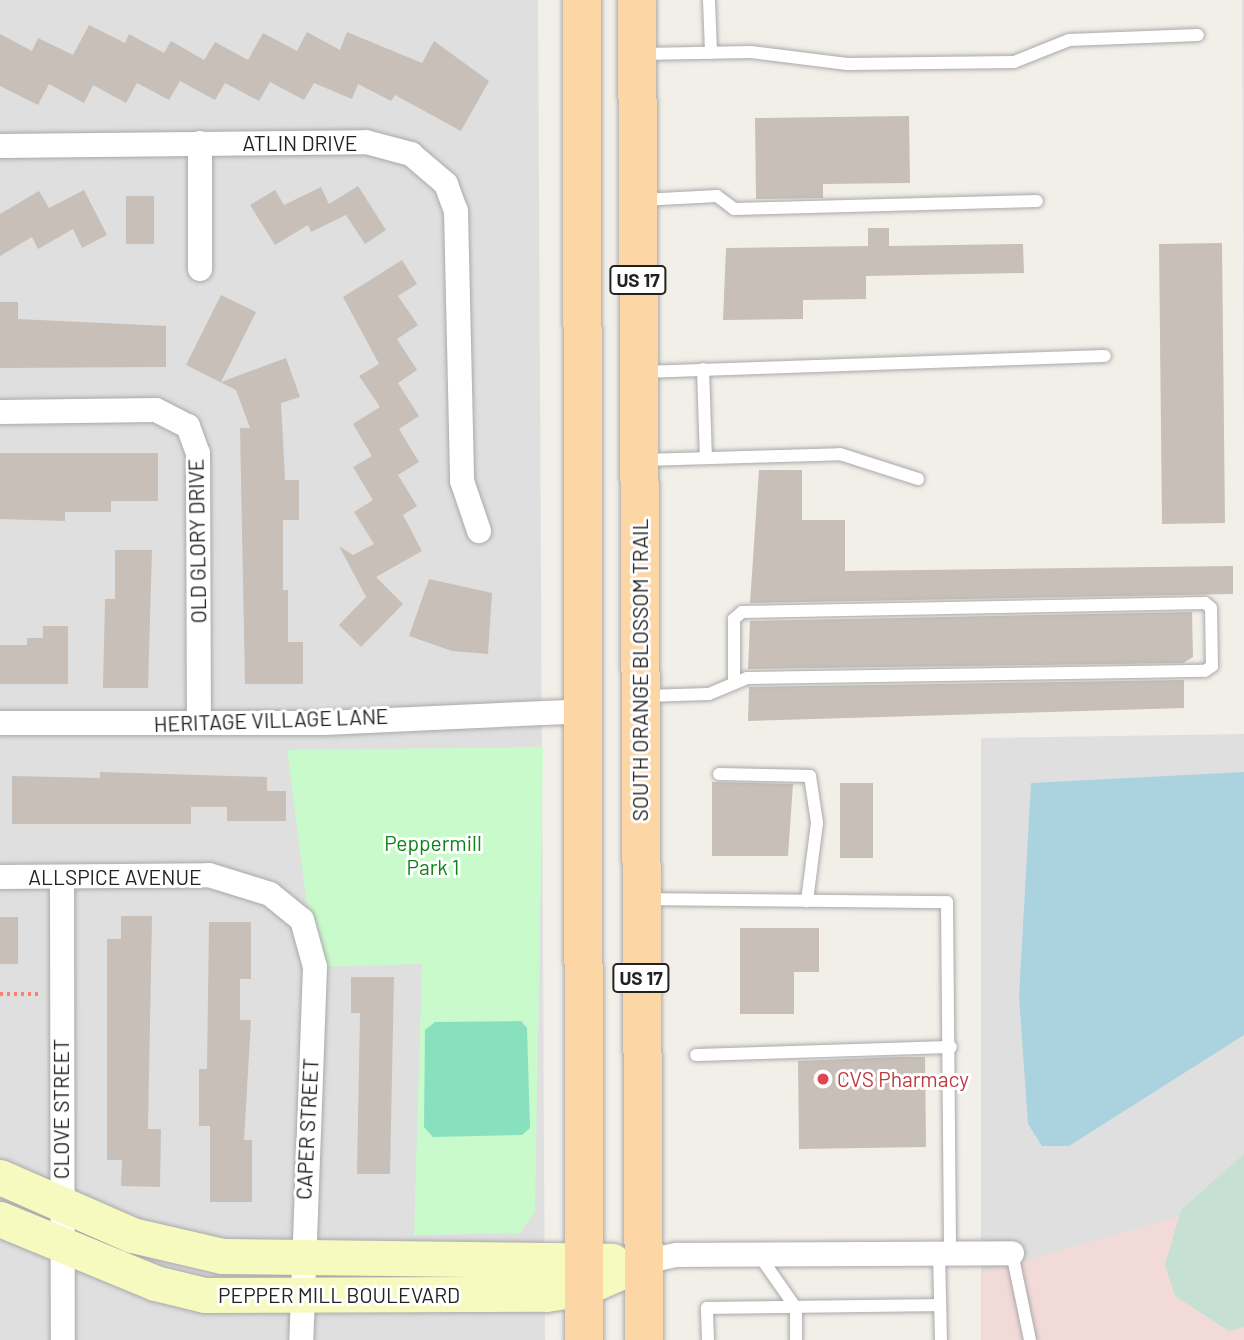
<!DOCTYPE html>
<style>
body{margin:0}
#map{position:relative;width:1244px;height:1340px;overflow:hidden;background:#f2efe9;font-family:Barlow,sans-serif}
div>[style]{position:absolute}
.residential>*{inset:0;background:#e0dfdf}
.commercial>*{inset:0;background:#f2dad9}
.wetland>*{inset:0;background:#c6e0d4}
.park>*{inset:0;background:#c8facc}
.pitch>*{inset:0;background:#88e0be}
.water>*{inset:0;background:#aad3df}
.building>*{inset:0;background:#c7bfb8}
.path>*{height:3.5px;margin-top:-1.75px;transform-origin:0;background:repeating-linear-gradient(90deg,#fa8072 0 3.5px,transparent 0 7px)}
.roads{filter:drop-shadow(0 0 2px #a9a9a9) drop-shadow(0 0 2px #a9a9a9)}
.lane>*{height:12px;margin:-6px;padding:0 6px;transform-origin:6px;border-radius:6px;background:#fff}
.street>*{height:24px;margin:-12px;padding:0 12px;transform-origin:12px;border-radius:12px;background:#fff}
.secondary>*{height:35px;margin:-17.5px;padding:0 17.5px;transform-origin:17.5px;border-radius:17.5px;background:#f7fabf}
.primary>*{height:38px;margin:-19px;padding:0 19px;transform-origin:19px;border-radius:19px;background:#fcd6a4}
.dots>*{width:19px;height:19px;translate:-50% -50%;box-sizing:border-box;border:4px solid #fff;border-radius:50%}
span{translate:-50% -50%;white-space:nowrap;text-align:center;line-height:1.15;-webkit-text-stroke:6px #fff;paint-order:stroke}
.shield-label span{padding:2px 5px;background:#fff;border:2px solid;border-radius:5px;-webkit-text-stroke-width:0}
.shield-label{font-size:19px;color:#222;font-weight:700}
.street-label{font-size:21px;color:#222}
.park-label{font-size:21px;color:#0c8416}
.health-label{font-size:21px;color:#be3a42}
.left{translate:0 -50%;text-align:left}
</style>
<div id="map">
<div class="residential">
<div style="clip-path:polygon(0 0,538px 0,545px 1340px,0 1340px)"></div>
<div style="clip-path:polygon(1242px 0,1244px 0,1244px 437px)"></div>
<div style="clip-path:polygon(1244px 734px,1244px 1340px,981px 1340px,981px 738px)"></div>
</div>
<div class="commercial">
<div style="clip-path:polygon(1244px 1198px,1244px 1340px,981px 1340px,981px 1273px)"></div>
</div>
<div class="wetland">
<div style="clip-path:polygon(1244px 1154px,1244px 1327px,1229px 1331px,1175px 1296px,1165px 1265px,1181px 1210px)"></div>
</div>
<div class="park">
<div style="clip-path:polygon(543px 747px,535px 1211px,520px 1233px,414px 1235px,422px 964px,315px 967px,287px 750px)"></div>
</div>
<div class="pitch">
<div style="clip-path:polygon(521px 1021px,527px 1028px,530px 1128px,522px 1135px,433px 1137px,424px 1127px,425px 1030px,435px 1022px)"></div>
</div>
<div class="water">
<div style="clip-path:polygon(1244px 772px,1244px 1035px,1069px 1146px,1042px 1146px,1028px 1124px,1019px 996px,1031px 783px)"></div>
</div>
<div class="building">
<div style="clip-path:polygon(89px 25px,125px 43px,129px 34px,164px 53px,171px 41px,204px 60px,215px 42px,248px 60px,263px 33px,297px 51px,307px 32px,340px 50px,347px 32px,422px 63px,434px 41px,489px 81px,461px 131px,395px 95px,391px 101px,358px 84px,352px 99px,314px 83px,304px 100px,270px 82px,259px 101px,225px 83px,215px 100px,180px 81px,169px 100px,137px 83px,126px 103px,93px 85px,84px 103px,49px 84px,38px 105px,0 86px,0 34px,32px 51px,38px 38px,73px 55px)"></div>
<div style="clip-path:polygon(909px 116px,910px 183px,823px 184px,823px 198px,756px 199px,755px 118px)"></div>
<div style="clip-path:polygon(358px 186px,386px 230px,365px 244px,346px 215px,311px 232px,308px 225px,275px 245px,250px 205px,275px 190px,284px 205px,321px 187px,329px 204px)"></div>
<div style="clip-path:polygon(84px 190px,107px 235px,82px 248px,73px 229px,38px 249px,32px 237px,0 256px,0 214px,39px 191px,49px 208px)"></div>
<div style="clip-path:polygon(126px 196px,154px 196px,154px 244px,126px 244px)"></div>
<div style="clip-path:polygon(868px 228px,889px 228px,889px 246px,1023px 244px,1024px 273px,866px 276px,866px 299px,803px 300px,803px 319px,723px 320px,726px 248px,868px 246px)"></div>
<div style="clip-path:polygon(1222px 243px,1225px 523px,1162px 524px,1159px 244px)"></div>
<div style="clip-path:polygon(402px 260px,417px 284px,398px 296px,418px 325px,397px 339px,417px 370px,398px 383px,419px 416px,399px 429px,419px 462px,398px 475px,417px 506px,403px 515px,422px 551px,376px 577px,403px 604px,361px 647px,339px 625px,366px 597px,339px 546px,353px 555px,374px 544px,354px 512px,373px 500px,353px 467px,372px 456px,353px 424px,380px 407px,359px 376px,379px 364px,343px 297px)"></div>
<div style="clip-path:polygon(221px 295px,256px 312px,221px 382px,286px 358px,300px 397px,281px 403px,285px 480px,299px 480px,299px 520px,283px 520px,283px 590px,288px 590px,288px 642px,303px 642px,303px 684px,245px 684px,240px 428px,250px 428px,236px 390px,186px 365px)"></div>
<div style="clip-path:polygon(0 302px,18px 302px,18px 319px,166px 326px,166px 367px,0 368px)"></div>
<div style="clip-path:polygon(0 453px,158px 453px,158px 501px,111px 501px,111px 512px,65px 512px,65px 521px,0 519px)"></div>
<div style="clip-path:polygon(759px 470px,802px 470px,802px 520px,845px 520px,845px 571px,1233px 566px,1233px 594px,750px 603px)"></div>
<div style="clip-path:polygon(115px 550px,152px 550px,148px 688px,103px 688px,105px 599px,115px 599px)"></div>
<div style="clip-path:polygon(429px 579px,492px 593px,488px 654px,452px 651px,409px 636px)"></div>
<div style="clip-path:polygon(1192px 612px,1193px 657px,1183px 663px,748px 669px,750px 621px)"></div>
<div style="clip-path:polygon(43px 626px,68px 626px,68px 684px,0 684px,0 645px,27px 645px,27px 638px,43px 638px)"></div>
<div style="clip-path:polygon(1184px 680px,1184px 708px,748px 721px,749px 687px)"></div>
<div style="clip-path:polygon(100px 772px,267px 777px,267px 791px,286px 791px,286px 821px,227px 821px,227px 807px,191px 807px,191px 824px,12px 824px,12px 776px,100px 778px)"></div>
<div style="clip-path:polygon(712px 782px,793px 784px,788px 856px,712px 856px)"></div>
<div style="clip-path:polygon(840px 783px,873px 783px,873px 858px,840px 858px)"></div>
<div style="clip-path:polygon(121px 916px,152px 916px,148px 1129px,161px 1129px,160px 1187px,121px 1186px,122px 1160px,107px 1160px,107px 939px,121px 939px)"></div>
<div style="clip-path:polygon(0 917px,18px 917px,18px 964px,0 964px)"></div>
<div style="clip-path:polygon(209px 922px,251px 922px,251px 979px,240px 979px,240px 1020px,251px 1020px,244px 1140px,252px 1140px,252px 1202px,210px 1202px,210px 1126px,199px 1126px,199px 1069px,207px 1069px)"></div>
<div style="clip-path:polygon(740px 928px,819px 928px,819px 972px,794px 972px,794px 1014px,740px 1014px)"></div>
<div style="clip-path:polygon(351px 977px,394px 977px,390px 1174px,357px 1174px,360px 1013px,351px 1013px)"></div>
<div style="clip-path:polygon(897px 1057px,925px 1057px,926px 1147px,799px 1149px,798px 1061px)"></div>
</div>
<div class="path">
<div style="left:0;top:994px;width:39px"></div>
</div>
<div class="roads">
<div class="lane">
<div style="left:709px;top:0;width:53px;rotate:87.8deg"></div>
<div style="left:641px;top:54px;width:110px;rotate:-1deg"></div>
<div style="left:751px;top:52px;width:97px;rotate:7.1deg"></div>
<div style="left:847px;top:64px;width:167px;rotate:-0.7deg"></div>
<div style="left:1014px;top:62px;width:59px;rotate:-21.8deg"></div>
<div style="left:1069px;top:40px;width:129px;rotate:-2.2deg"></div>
<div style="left:642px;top:200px;width:75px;rotate:-3.1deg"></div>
<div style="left:717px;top:196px;width:21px;rotate:37deg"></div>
<div style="left:734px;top:209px;width:303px;rotate:-1.5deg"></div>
<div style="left:703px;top:369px;width:89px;rotate:88.1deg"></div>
<div style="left:642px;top:372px;width:463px;rotate:-2deg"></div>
<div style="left:643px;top:460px;width:197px;rotate:-1.7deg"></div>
<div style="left:840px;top:454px;width:82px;rotate:17.8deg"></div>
<div style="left:644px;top:696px;width:65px;rotate:-1.8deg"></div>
<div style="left:709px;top:694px;width:41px;rotate:-22.8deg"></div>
<div style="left:747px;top:678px;width:458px;rotate:-0.9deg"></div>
<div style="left:1205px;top:671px;width:9px;rotate:-36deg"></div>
<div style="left:1212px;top:666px;width:58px;rotate:-91deg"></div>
<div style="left:1211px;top:608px;width:8px;rotate:-140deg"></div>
<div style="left:1205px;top:603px;width:463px;rotate:178.9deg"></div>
<div style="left:742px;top:612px;width:11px;rotate:139deg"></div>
<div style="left:734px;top:619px;width:64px;rotate:90deg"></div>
<div style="left:719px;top:774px;width:91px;rotate:1.3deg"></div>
<div style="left:810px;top:776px;width:48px;rotate:81.5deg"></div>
<div style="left:817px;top:823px;width:79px;rotate:97.3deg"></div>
<div style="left:645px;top:899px;width:302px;rotate:0.6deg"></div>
<div style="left:947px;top:902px;width:351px;rotate:89.5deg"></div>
<div style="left:696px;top:1055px;width:255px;rotate:-1.8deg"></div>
<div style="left:939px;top:1253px;width:87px;rotate:88.7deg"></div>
<div style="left:1012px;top:1253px;width:89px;rotate:78.3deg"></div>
<div style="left:759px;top:1255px;width:65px;rotate:55.1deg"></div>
<div style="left:796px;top:1308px;width:32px;rotate:90deg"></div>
<div style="left:708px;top:1340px;width:32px;rotate:-92deg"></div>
<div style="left:707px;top:1308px;width:233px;rotate:-0.7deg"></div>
</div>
<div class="street">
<div style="left:0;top:146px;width:366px;rotate:-0.6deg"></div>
<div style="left:366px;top:142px;width:47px;rotate:14.9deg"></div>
<div style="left:411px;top:154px;width:46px;rotate:40.6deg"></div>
<div style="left:446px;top:184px;width:29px;rotate:70deg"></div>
<div style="left:456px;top:211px;width:270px;rotate:88.7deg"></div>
<div style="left:462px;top:481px;width:53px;rotate:71.2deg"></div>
<div style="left:200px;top:269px;width:126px;rotate:-90deg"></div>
<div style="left:0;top:412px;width:156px;rotate:-0.7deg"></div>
<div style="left:156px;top:410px;width:36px;rotate:27deg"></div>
<div style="left:188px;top:426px;width:29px;rotate:70deg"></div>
<div style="left:198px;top:453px;width:270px;rotate:89.8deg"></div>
<div style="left:0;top:723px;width:324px"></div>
<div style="left:324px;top:723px;width:260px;rotate:-2.6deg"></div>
<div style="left:0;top:877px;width:209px;rotate:-0.5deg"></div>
<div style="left:209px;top:875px;width:64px;rotate:17.3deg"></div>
<div style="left:270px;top:894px;width:41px;rotate:39.1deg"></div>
<div style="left:302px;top:920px;width:49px;rotate:74.5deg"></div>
<div style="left:315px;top:967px;width:373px;rotate:92.1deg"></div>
<div style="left:62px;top:877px;width:463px;rotate:89.9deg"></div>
<div style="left:643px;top:1262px;width:35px;rotate:-12deg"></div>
<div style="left:677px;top:1255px;width:335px;rotate:-0.3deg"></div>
</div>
<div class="secondary">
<div style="left:0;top:1177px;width:144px;rotate:23.7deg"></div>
<div style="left:132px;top:1235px;width:92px;rotate:13.1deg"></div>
<div style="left:222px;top:1256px;width:390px;rotate:0.7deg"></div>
<div style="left:0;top:1219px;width:168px;rotate:22.4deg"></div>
<div style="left:155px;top:1283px;width:51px;rotate:13.5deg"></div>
<div style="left:205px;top:1295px;width:341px;rotate:-0.2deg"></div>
<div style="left:546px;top:1294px;width:38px;rotate:-9deg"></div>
<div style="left:584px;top:1288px;width:64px;rotate:-23.8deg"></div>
</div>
<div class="primary">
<div style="left:582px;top:0;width:1340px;rotate:89.91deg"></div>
<div style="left:637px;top:0;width:1340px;rotate:89.7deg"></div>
</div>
</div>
<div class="dots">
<div style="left:823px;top:1079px;background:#e0444e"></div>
</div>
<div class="shield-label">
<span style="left:638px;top:280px">US 17</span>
<span style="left:641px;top:978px">US 17</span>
</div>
<div class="street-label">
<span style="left:300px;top:143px">ATLIN DRIVE</span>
<span style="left:197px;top:541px;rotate:-91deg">OLD GLORY DRIVE</span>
<span style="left:640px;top:670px;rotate:-90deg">SOUTH ORANGE BLOSSOM TRAIL</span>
<span style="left:271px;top:720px;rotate:-2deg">HERITAGE VILLAGE LANE</span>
<span style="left:115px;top:877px">ALLSPICE AVENUE</span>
<span style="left:61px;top:1109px;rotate:-90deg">CLOVE STREET</span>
<span style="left:307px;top:1129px;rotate:-87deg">CAPER STREET</span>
<span style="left:339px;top:1295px">PEPPER MILL BOULEVARD</span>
</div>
<div class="park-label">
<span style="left:433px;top:855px">Peppermill<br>Park 1</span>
</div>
<div class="health-label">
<span class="left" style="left:837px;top:1079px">CVS Pharmacy</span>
</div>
</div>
